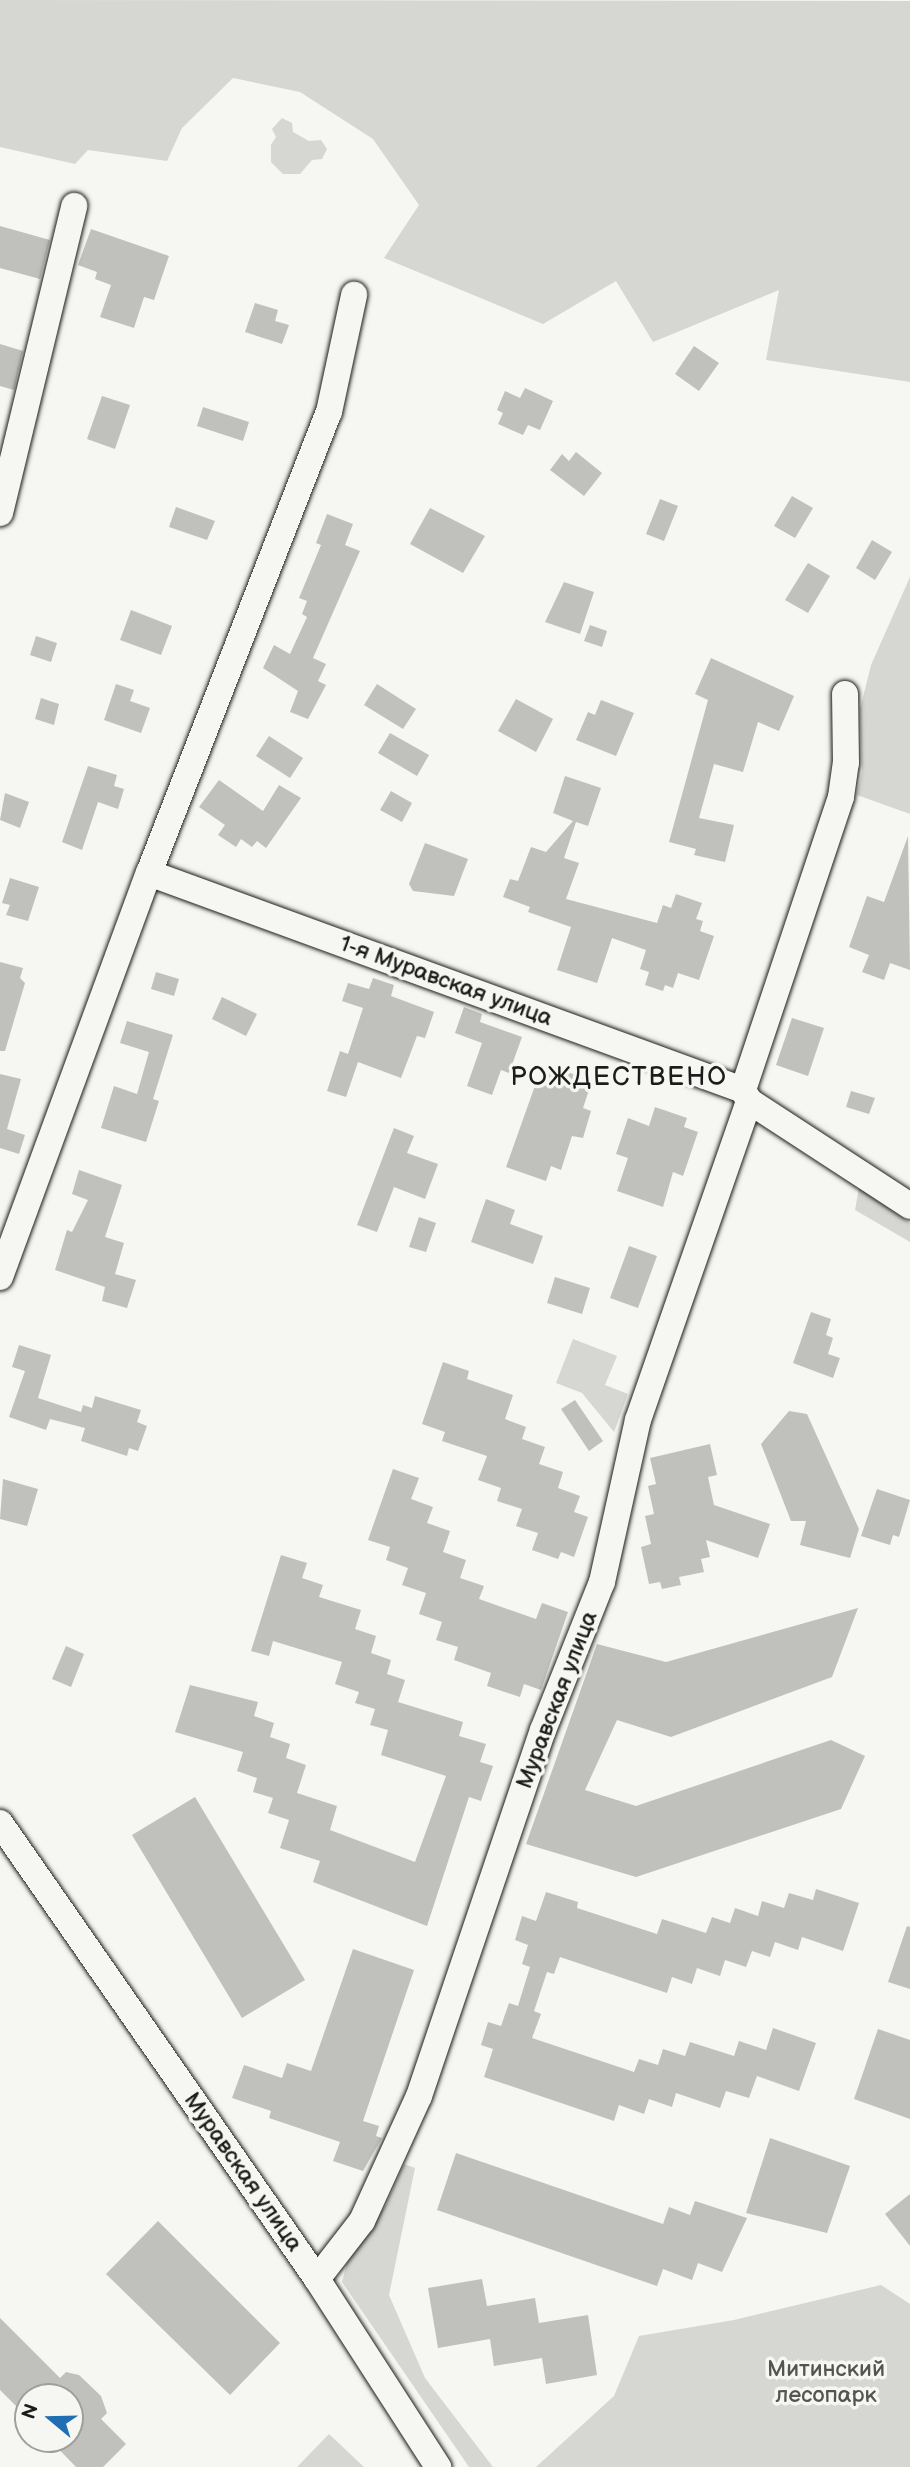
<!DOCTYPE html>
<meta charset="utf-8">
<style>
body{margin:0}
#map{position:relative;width:910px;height:2467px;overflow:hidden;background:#f6f6f2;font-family:"Balsamiq Sans",sans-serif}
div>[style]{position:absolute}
.green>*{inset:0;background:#d6d6d2}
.building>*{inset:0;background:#c0c0bd}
.roads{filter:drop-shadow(0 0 2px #1c1c1c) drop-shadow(0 0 2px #1c1c1c)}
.street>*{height:26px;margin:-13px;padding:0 13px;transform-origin:13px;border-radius:13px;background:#f6f6f2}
span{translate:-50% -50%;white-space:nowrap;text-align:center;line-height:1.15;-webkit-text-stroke:7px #f6f6f2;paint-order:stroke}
.street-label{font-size:23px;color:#1c1c1c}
.park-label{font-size:23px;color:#545453}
.quarter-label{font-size:26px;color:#1c1c1c;letter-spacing:2px}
.north{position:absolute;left:14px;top:2383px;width:70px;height:70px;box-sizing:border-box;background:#f6f6f2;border:2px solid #9f9f9c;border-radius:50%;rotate:289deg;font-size:19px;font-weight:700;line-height:28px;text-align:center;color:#1c1c1c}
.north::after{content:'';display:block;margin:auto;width:24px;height:32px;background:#1f6fb2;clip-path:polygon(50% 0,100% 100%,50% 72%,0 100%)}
</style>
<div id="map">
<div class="green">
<div style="clip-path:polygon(0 0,910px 1px,910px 382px,766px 360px,779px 290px,653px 342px,616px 281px,543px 324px,384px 258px,419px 205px,373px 139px,300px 92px,233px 78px,182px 128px,167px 161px,88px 150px,75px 164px,0 147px)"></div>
<div style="clip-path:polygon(282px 118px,292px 123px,293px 132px,309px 141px,321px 140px,327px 149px,322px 159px,312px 160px,300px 174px,283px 174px,271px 162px,271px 145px,276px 137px,272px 129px)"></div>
<div style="clip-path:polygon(910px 577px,910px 814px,857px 795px,862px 772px,860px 709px,871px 665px)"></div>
<div style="clip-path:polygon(859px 1188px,910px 1223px,910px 1242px,855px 1210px)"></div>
<div style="clip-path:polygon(573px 1339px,617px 1356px,605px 1385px,628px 1394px,614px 1432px,582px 1393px,556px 1383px)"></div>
<div style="clip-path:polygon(404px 2164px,415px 2168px,389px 2295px,425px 2378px,493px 2467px,469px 2467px,342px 2282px,349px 2255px,386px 2205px)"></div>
<div style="clip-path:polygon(881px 2285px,910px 2304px,910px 2467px,536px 2467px,614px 2396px,639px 2336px,734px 2320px)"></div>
<div style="clip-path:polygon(329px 2434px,364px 2467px,297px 2467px)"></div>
</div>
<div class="building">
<div style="clip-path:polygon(0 226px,50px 240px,40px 279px,0 268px)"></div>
<div style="clip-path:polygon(91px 229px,169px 256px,154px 300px,144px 297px,134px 328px,100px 317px,111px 285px,95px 279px,97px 272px,78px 265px)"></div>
<div style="clip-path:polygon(255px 303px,278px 310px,275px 321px,289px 325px,282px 344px,245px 332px)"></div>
<div style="clip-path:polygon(0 344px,23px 351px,14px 390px,0 386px)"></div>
<div style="clip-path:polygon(694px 346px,719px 363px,699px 391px,675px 374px)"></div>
<div style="clip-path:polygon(525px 388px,553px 401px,540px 430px,528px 425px,523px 435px,498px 424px,503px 413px,497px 410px,505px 391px,520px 398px)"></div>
<div style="clip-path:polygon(102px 396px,130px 405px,115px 449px,87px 439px)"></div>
<div style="clip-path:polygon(203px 407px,249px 422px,243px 441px,197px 426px)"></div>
<div style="clip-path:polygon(576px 452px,602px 473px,584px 496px,550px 470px,562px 454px,569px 461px)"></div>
<div style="clip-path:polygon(792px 496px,813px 508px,795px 538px,774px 526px)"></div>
<div style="clip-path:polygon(660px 499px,678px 506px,664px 541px,646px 534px)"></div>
<div style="clip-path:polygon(176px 507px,215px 521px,207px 540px,169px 527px)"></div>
<div style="clip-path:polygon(430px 508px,485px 536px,463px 573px,410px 544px)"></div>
<div style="clip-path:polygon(327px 514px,353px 524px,345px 545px,360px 551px,313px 658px,326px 664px,318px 681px,326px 685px,308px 719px,290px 712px,298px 691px,263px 668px,274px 645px,290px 654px,307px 617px,302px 614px,307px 601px,299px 598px,321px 545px,316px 543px)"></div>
<div style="clip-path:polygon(872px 540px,892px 552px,875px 580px,856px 568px)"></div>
<div style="clip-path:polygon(808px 563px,830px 576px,808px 613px,785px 600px)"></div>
<div style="clip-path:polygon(564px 582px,594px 592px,580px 634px,545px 622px)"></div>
<div style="clip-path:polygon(131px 610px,172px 626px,161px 655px,120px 640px)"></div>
<div style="clip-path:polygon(590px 625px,607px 631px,602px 647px,584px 641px)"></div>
<div style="clip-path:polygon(36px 636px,57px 643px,51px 662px,30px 655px)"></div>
<div style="clip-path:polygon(711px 658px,794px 696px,779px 731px,758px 722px,743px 772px,714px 764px,699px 818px,734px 825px,725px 862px,694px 855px,696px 849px,669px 842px,708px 700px,695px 694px)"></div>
<div style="clip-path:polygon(116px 684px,134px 690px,130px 701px,150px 708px,141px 733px,104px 720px)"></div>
<div style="clip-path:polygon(377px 684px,416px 709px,403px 729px,364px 705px)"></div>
<div style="clip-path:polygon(41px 698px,59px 704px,54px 725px,35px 719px)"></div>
<div style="clip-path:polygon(516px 699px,553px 719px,536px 752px,498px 731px)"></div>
<div style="clip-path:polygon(601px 700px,634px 713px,616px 756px,576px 740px,588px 712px,595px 715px)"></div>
<div style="clip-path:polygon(390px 733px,429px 755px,417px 776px,378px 753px)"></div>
<div style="clip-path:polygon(269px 736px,303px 758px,290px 778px,256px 756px)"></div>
<div style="clip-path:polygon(88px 766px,117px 775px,114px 786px,124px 789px,118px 809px,98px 802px,82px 850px,62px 842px)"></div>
<div style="clip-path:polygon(565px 776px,601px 788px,588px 826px,576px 822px,564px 858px,579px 863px,566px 899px,657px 923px,663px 905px,671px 908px,676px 894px,702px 903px,696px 919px,703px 921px,700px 931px,714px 936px,699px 980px,678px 973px,673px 988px,665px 985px,663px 991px,645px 985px,649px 972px,640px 969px,646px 950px,612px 938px,597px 983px,557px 970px,571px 927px,528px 912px,530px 907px,503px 897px,510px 879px,518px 881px,531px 847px,546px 852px,573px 821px,553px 813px)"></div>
<div style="clip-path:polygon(219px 780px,263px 811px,279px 785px,301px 798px,266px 848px,257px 841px,252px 847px,241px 839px,236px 847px,218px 835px,225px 825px,199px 807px)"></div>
<div style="clip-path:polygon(391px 791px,412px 803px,402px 822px,380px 810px)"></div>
<div style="clip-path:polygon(5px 793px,29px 802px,20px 828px,0 820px)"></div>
<div style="clip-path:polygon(908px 836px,910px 970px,890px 963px,884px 980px,862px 972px,869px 955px,849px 947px,867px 896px,884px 902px)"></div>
<div style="clip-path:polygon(425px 843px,468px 859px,454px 896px,413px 891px,409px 884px)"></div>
<div style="clip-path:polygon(10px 878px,39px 887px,28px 921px,6px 915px,10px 905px,2px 903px)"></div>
<div style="clip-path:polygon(0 962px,23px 968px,20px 978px,25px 983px,5px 1051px,0 1051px)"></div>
<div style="clip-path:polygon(156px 972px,179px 979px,174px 996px,151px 989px)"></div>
<div style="clip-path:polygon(373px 978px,394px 985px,391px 996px,434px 1012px,425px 1038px,417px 1036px,401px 1078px,358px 1062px,346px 1097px,327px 1091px,340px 1051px,348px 1054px,363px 1008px,342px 1001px,348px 983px,369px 989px)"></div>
<div style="clip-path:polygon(222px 997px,257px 1014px,246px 1036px,212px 1019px)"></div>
<div style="clip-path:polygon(464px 1007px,482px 1014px,480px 1022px,522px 1037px,509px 1073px,501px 1070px,492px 1095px,467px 1086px,482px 1043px,455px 1033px)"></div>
<div style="clip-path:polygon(792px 1018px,824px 1028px,808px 1076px,776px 1065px)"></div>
<div style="clip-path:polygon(127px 1021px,173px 1035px,153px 1099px,159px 1101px,146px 1142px,101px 1128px,114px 1086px,137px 1094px,149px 1052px,120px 1043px)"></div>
<div style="clip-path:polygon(549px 1065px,592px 1081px,583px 1108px,591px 1111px,583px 1138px,572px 1136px,561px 1170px,551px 1166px,546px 1181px,506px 1167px,537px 1080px,543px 1082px)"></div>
<div style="clip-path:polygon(0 1074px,21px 1079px,7px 1129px,25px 1135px,19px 1154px,0 1148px)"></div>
<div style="clip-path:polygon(851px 1091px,875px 1098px,869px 1114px,846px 1107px)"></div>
<div style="clip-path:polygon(655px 1107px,687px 1118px,684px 1127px,698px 1132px,683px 1176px,673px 1172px,663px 1207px,617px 1191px,628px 1158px,616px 1154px,628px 1118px,649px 1126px)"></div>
<div style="clip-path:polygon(394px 1128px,414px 1136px,407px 1153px,438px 1164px,425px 1199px,394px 1187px,377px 1232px,357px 1225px)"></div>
<div style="clip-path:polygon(79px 1170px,122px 1185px,105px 1237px,124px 1243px,115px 1274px,136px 1280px,127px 1308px,102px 1301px,105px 1287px,55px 1270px,67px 1230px,72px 1232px,88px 1200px,72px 1194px)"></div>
<div style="clip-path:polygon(486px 1199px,515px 1210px,510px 1224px,543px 1236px,533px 1264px,471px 1242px)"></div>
<div style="clip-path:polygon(419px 1217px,436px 1223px,426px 1252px,409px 1247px)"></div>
<div style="clip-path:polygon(629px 1246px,657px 1256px,638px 1308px,610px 1298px)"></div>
<div style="clip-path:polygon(555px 1277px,590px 1288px,582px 1314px,547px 1303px)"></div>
<div style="clip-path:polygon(811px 1312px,831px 1319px,826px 1335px,833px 1338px,828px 1354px,840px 1358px,833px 1378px,793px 1363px)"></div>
<div style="clip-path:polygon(19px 1345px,51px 1355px,38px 1398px,81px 1412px,83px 1405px,92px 1408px,95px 1396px,141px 1410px,137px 1422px,147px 1426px,138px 1451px,129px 1448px,127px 1456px,81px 1441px,85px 1428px,50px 1419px,46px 1430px,9px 1417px,25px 1371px,12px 1367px)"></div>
<div style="clip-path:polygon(443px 1362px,469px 1371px,467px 1379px,513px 1395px,505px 1419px,526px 1427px,522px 1439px,545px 1447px,539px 1464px,563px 1472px,558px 1488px,580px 1496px,574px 1512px,588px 1517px,574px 1557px,561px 1552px,558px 1559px,532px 1550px,538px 1533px,516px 1526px,522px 1509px,497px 1501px,501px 1488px,478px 1480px,487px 1456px,442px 1441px,445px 1432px,422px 1424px)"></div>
<div style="clip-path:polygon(575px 1400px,603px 1441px,589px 1451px,561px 1409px)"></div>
<div style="clip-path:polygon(789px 1411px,807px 1414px,859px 1529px,850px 1558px,800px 1545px,806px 1521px,791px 1521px,761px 1444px)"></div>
<div style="clip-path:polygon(710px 1444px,717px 1475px,708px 1477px,714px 1505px,770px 1524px,758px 1558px,706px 1540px,710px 1557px,701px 1559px,704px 1572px,679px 1577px,681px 1585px,662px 1589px,660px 1582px,649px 1584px,641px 1547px,651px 1544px,645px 1516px,654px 1514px,648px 1486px,656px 1484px,650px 1458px)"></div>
<div style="clip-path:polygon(393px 1469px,419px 1478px,411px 1499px,433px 1507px,427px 1523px,450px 1531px,443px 1552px,466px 1560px,460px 1578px,484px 1586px,479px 1599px,536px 1619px,542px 1603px,568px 1612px,541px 1690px,524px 1684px,520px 1697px,487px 1686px,491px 1673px,454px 1660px,458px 1647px,436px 1640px,442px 1622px,419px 1614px,426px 1593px,402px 1585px,408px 1568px,386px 1560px,390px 1547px,368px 1540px)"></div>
<div style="clip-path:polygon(3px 1479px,38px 1489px,27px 1526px,0 1519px)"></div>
<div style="clip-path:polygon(877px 1489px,910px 1500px,899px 1537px,893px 1535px,890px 1545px,861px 1536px)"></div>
<div style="clip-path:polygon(281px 1555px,307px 1563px,302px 1578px,323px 1585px,319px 1597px,361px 1610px,355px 1629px,376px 1636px,371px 1653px,391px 1660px,387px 1674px,405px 1680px,398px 1702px,463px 1722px,459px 1736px,486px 1744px,480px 1762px,493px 1766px,481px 1801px,469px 1797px,427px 1926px,313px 1882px,320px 1861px,280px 1848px,289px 1820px,268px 1813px,273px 1798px,253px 1792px,257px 1778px,237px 1771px,243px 1752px,175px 1732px,190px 1685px,258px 1702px,254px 1716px,274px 1723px,270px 1737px,290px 1744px,286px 1758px,306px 1765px,297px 1793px,337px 1806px,330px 1830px,415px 1862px,446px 1776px,381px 1755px,388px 1730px,370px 1725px,375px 1709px,355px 1703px,359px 1692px,335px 1684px,342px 1662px,273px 1641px,269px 1656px,251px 1651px)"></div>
<div style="clip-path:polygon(858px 1608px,832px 1677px,671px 1737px,617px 1720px,585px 1790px,636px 1806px,831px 1740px,865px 1756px,841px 1809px,636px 1877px,526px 1844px,597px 1644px,666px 1662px)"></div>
<div style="clip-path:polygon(66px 1646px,84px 1654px,71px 1687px,52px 1679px)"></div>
<div style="clip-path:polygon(195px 1797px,305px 1980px,242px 2018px,132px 1835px)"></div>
<div style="clip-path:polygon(816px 1889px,859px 1903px,843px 1951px,802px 1937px,798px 1950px,775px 1942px,770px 1957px,752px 1951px,746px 1967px,725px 1960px,720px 1976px,697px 1968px,692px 1984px,672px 1977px,667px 1993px,560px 1957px,554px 1974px,547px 1972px,534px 2011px,541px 2014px,532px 2038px,634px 2072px,639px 2059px,658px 2065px,663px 2049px,685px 2056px,690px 2042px,734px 2056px,739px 2041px,766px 2050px,773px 2028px,816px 2043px,799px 2091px,757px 2076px,749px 2098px,726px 2091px,720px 2108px,676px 2093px,672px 2107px,649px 2099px,644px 2114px,619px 2105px,614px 2121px,484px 2077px,493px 2049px,481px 2045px,488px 2022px,501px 2026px,509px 2003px,518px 2006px,530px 1967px,522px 1964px,528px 1945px,515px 1940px,522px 1916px,536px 1921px,546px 1892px,578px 1902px,577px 1908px,657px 1934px,662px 1919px,706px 1933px,712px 1917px,730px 1923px,735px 1908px,758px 1916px,762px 1901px,784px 1908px,789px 1893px,813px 1900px)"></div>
<div style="clip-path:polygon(907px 1926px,910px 1927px,910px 1989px,888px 1982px)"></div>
<div style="clip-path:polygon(353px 1949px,414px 1970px,363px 2121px,379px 2126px,376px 2136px,382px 2138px,363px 2171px,333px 2161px,340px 2142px,269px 2118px,271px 2111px,232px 2098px,244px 2065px,282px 2078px,287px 2063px,311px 2071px)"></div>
<div style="clip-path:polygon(878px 2029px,910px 2040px,910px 2119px,854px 2099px)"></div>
<div style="clip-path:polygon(770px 2138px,850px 2166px,827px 2233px,746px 2213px)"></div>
<div style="clip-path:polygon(456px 2153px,663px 2224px,669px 2207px,690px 2215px,695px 2201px,747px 2218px,722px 2272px,698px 2263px,692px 2280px,663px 2269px,657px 2286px,437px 2210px)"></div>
<div style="clip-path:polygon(910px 2194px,910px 2246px,885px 2214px)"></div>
<div style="clip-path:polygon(158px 2221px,280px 2343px,230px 2395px,106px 2274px)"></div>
<div style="clip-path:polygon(482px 2279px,487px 2306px,535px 2298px,539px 2323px,588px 2315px,597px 2375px,546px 2384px,542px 2358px,494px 2366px,490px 2339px,438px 2348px,428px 2288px)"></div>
<div style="clip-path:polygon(0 2318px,60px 2378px,66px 2372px,79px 2375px,101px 2396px,107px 2413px,101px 2419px,126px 2444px,103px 2467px,76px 2467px,49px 2439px,70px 2439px,70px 2397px,28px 2397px,28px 2418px,0 2390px)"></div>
</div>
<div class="roads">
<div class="street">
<div style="left:0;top:513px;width:316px;rotate:-76.4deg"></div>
<div style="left:149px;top:873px;width:632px;rotate:20.07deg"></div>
<div style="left:743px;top:1090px;width:13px;rotate:61deg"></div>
<div style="left:749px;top:1101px;width:192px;rotate:33.1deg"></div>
<div style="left:743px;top:1090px;width:309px;rotate:-71.5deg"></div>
<div style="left:841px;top:797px;width:34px;rotate:-82deg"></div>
<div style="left:846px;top:763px;width:69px;rotate:-90.8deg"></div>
<div style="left:0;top:1277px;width:431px;rotate:-69.8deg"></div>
<div style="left:149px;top:873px;width:495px;rotate:-68.7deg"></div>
<div style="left:329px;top:412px;width:120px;rotate:-77.9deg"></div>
<div style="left:0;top:1823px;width:555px;rotate:55.19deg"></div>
<div style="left:317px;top:2279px;width:224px;rotate:57.2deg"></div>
<div style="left:317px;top:2279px;width:73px;rotate:-52.2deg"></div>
<div style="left:362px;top:2221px;width:137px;rotate:-65.5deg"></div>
<div style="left:419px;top:2096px;width:386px;rotate:-71.3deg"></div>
<div style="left:543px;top:1730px;width:159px;rotate:-68.3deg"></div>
<div style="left:602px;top:1582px;width:166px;rotate:-77.5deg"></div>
<div style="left:638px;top:1420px;width:338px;rotate:-70.8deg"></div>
</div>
</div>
<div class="street-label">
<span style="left:446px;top:981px;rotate:20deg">1-я Муравская улица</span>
<span style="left:557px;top:1700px;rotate:-69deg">Муравская улица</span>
<span style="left:243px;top:2172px;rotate:55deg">Муравская улица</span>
</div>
<div class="park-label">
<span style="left:826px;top:2382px">Митинский<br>лесопарк</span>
</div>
<div class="quarter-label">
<span style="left:619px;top:1078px">РОЖДЕСТВЕНО</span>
</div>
<div class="north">N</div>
</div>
